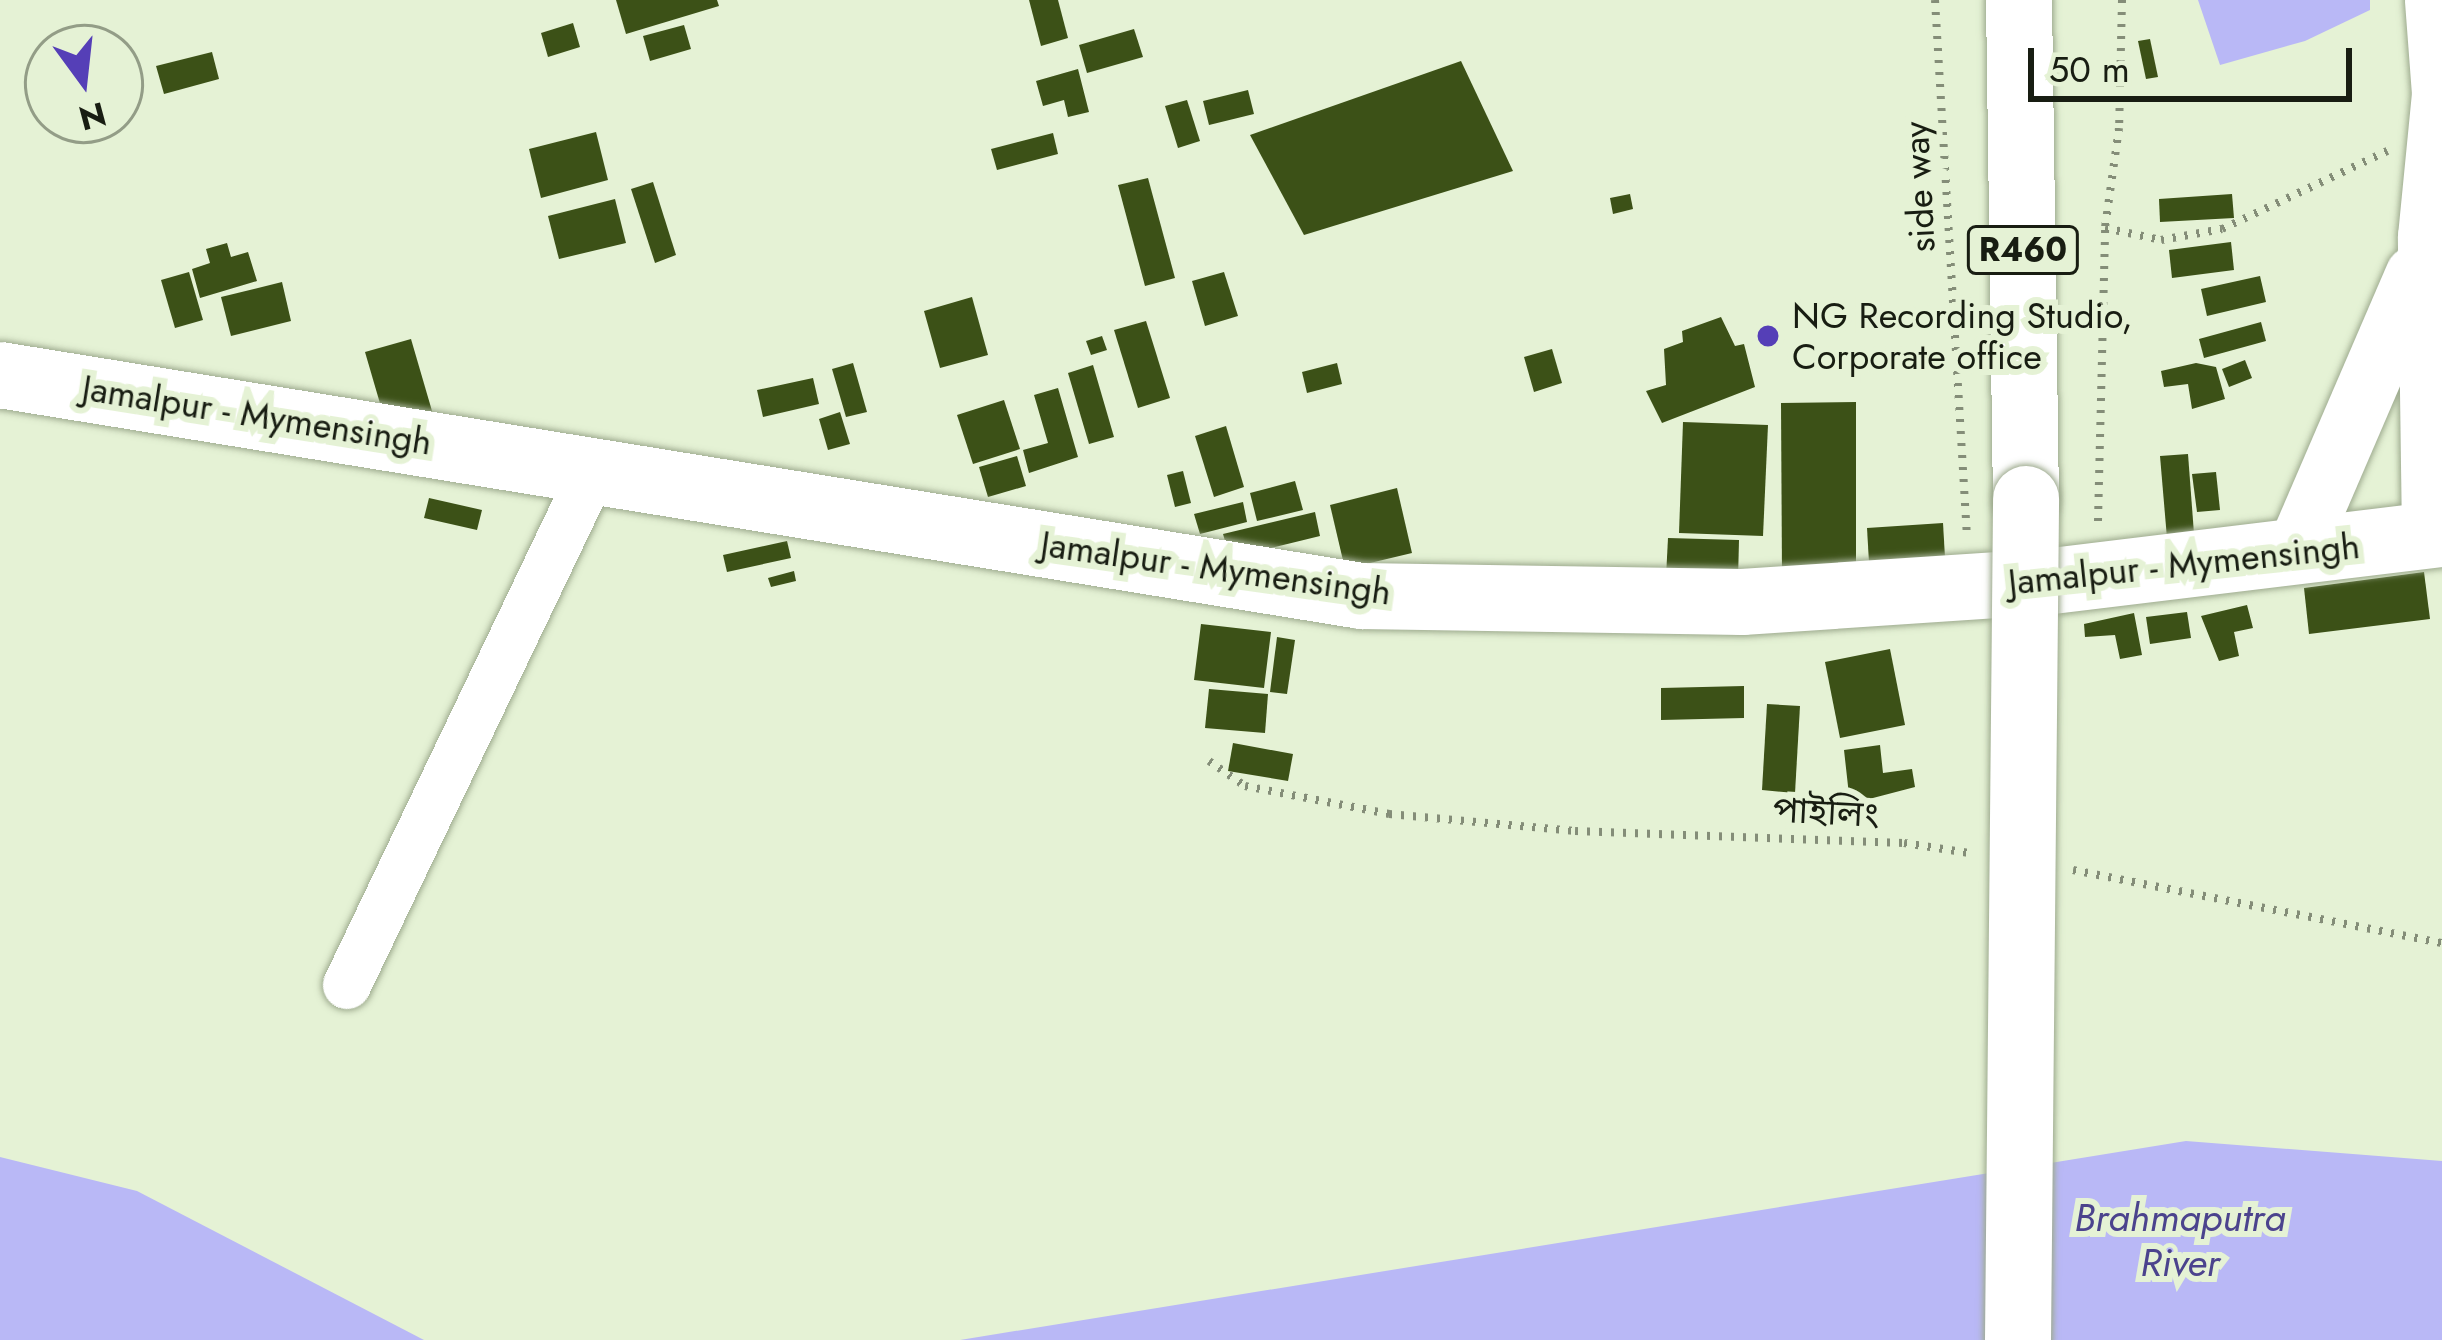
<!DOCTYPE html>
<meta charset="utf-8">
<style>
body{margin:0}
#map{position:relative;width:2442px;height:1340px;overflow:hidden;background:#e5f2d5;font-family:Jost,"Noto Sans Bengali",sans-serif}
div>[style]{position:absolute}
.water>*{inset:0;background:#b9b8f6}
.building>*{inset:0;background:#3c5117}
.path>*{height:8px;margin-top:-4px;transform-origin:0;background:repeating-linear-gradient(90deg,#848d78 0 3px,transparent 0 12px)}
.roads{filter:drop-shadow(0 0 3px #9eab8f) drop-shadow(0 0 3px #9eab8f)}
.minor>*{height:48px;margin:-24px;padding:0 24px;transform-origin:24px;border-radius:24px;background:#fff}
.tertiary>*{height:60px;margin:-30px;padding:0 30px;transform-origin:30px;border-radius:30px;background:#fff}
.primary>*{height:66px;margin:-33px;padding:0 33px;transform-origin:33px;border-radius:33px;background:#fff}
.bridges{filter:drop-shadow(0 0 3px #9eab8f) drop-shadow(0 0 3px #9eab8f)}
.primary-bridge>*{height:66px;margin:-33px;padding:0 33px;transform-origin:33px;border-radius:33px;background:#fff}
.dots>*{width:33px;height:33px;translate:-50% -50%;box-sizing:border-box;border:6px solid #e5f2d5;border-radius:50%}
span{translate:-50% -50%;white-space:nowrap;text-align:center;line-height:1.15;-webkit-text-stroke:12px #e5f2d5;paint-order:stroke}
.shield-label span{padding:3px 9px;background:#e5f2d5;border:3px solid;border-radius:9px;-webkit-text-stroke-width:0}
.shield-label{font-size:33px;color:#181d12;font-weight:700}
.street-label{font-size:36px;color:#181d12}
.poi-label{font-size:36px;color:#181d12}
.left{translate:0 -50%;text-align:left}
.water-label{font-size:39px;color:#4b438d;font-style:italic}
.north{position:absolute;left:24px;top:24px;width:120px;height:120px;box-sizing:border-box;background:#e5f2d5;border:3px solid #939d87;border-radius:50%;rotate:165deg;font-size:33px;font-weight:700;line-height:48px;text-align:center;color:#181d12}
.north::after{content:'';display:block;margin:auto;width:42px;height:54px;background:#553fb7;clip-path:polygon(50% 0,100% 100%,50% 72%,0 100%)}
.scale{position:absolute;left:2028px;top:48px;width:324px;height:54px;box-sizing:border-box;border:6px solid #181d12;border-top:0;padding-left:15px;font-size:36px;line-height:42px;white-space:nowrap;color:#181d12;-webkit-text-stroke:9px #e5f2d5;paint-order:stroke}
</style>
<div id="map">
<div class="water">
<div style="clip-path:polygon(2198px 0,2370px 0,2370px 10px,2305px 41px,2220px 65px)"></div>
<div style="clip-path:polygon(2186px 1141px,2442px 1161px,2442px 1340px,960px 1340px)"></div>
<div style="clip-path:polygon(0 1157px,137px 1191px,424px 1340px,0 1340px)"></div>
</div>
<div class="building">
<div style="clip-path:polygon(616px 0,717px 0,719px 6px,626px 34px)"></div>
<div style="clip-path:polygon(1029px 0,1058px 0,1068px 38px,1041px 46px)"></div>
<div style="clip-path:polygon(573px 23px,580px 47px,548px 57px,541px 33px)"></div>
<div style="clip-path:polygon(684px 25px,691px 49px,650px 61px,643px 36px)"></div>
<div style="clip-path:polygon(1134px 29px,1143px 57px,1087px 73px,1079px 45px)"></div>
<div style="clip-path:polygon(2150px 39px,2158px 77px,2146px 79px,2138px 41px)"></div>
<div style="clip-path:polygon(212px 52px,219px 79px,164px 94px,156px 66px)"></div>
<div style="clip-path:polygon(1461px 61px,1513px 171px,1304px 235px,1250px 135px)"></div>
<div style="clip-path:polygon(1078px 69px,1089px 112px,1068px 117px,1064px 100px,1043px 106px,1036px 81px)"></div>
<div style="clip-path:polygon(1248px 90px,1254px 114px,1209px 125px,1203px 101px)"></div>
<div style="clip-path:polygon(1187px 100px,1200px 141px,1178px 148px,1165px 106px)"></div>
<div style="clip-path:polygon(596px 132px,608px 180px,541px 198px,529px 149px)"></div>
<div style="clip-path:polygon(1053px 133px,1058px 154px,997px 170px,991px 149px)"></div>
<div style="clip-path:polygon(1148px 178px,1175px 278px,1145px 286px,1118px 185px)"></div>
<div style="clip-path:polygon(653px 182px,676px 255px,655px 263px,631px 189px)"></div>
<div style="clip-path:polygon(1630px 194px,1633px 209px,1613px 214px,1610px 198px)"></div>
<div style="clip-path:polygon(2232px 194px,2234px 218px,2160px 222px,2159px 199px)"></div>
<div style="clip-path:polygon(615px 199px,626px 243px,559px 259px,548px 216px)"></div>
<div style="clip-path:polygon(2231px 242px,2234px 270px,2172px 278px,2169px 250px)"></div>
<div style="clip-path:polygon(227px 243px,231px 257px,248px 252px,257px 281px,200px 298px,192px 269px,210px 263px,206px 249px)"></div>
<div style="clip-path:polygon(189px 272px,203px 320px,175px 328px,161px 280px)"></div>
<div style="clip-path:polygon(1224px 272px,1238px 316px,1205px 326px,1192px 281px)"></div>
<div style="clip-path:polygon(2260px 276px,2266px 302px,2207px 316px,2201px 289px)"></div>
<div style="clip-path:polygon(282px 282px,291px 321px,231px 336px,221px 297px)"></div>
<div style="clip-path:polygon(972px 297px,988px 355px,940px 368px,924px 311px)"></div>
<div style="clip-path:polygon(1721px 317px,1735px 346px,1744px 344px,1755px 387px,1662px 423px,1646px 391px,1666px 385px,1664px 349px,1683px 342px,1682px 331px)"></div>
<div style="clip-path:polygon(1146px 321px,1170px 398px,1138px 408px,1114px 330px)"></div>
<div style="clip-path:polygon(2261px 322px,2266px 341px,2204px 358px,2199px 339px)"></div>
<div style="clip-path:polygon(1102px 336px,1107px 350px,1091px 355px,1086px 341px)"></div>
<div style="clip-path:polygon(411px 339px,432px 411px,386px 424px,365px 352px)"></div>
<div style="clip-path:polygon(1552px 349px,1562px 383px,1534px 392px,1524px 357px)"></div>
<div style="clip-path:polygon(2245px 360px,2252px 378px,2229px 387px,2222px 369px)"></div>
<div style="clip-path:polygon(853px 363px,867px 412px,846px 417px,832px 369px)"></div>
<div style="clip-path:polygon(1337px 363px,1342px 384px,1307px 393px,1302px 372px)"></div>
<div style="clip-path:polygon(2196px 363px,2216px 367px,2225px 399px,2192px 409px,2188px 384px,2164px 387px,2161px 371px)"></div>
<div style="clip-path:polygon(1093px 365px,1114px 437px,1089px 444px,1068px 373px)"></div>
<div style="clip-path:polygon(813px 378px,819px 404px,763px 417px,757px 390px)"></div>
<div style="clip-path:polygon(1058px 388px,1078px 457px,1029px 473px,1023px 450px,1048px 443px,1034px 395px)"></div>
<div style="clip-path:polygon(1004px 400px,1020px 449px,973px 464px,957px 415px)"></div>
<div style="clip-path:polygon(1856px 402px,1856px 573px,1782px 574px,1781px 403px)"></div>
<div style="clip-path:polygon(840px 412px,850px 444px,828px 450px,819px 419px)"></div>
<div style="clip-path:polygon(1683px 422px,1768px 425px,1763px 536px,1679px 533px)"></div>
<div style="clip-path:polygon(1226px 426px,1244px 487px,1214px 497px,1195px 436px)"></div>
<div style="clip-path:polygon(2188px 454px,2195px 547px,2168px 550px,2160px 456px)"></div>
<div style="clip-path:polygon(1017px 456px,1026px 486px,988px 497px,979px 467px)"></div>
<div style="clip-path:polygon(1183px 471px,1191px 503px,1175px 507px,1167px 475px)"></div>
<div style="clip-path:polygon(2216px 472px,2220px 510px,2197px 512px,2192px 474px)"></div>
<div style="clip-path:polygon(1295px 481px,1303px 510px,1257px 521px,1250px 493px)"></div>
<div style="clip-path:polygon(1397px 488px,1412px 553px,1345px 569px,1330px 505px)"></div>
<div style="clip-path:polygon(429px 498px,482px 510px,477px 530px,424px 518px)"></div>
<div style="clip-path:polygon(1243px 502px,1247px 522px,1200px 534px,1194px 514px)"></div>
<div style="clip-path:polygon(1315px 512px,1320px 536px,1230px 558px,1223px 534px)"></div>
<div style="clip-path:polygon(1943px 523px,1946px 575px,1870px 580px,1867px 528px)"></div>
<div style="clip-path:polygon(1668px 538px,1739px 540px,1738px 580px,1666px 577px)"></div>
<div style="clip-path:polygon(787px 541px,791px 558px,727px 572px,723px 555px)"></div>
<div style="clip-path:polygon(794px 571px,796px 581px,771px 587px,768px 578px)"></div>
<div style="clip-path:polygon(2424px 572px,2430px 619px,2309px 634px,2304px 588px)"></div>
<div style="clip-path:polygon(2247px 605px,2253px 628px,2234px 632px,2239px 656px,2219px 661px,2201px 616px)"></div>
<div style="clip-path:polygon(2187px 612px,2191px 638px,2150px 644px,2146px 617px)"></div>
<div style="clip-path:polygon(2134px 613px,2142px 655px,2120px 659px,2115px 635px,2085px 637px,2084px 624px)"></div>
<div style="clip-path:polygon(1201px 624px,1271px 632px,1264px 688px,1194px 680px)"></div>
<div style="clip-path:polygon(1277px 637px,1295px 640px,1287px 694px,1270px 692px)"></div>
<div style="clip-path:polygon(1890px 649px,1905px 725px,1840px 738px,1825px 662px)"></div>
<div style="clip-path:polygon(1744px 686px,1744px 718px,1661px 720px,1661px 688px)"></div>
<div style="clip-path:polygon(1209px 689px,1268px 694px,1265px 733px,1205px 728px)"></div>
<div style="clip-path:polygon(1767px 704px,1800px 706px,1795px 793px,1762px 790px)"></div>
<div style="clip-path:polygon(1233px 743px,1293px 754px,1288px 781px,1228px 771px)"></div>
<div style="clip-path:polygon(1880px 745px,1883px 773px,1912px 769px,1915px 787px,1850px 804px,1844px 750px)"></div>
</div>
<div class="path">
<div style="left:1935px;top:0;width:538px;rotate:86.59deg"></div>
<div style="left:2122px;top:0;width:128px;rotate:91.3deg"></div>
<div style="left:2119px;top:128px;width:101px;rotate:98deg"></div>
<div style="left:2105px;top:228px;width:57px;rotate:12.1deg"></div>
<div style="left:2161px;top:240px;width:62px;rotate:-10.2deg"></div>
<div style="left:2222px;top:229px;width:183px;rotate:-25.3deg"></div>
<div style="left:2098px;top:521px;width:293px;rotate:-88.6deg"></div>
<div style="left:1209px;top:761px;width:44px;rotate:34.8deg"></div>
<div style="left:1245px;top:786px;width:147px;rotate:11deg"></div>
<div style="left:1389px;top:814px;width:187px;rotate:5.2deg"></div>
<div style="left:1575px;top:831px;width:329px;rotate:2.1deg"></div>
<div style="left:1904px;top:843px;width:66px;rotate:8.7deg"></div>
<div style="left:2073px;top:870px;width:376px;rotate:11.2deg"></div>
</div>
<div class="roads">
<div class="minor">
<div style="left:347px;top:985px;width:572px;rotate:-64.42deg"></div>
</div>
<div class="tertiary">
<div style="left:2432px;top:535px;width:298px;rotate:-90.8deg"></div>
<div style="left:2428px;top:237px;width:144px;rotate:-84.4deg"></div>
<div style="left:2442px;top:94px;width:94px;rotate:-94.3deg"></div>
<div style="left:2296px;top:552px;width:301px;rotate:-66.7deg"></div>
</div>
<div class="primary">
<div style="left:2019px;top:0;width:499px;rotate:89.2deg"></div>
<div style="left:0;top:375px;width:1379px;rotate:9.22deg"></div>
<div style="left:1361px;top:596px;width:381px;rotate:0.9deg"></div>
<div style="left:1742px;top:602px;width:303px;rotate:-3.8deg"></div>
<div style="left:2044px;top:582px;width:401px;rotate:-6.9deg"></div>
</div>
</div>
<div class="bridges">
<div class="primary-bridge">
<div style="left:2018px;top:1340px;width:841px;rotate:-89.45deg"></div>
</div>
</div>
<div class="dots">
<div style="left:1768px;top:336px;background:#553fb7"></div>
</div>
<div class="shield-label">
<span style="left:2023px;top:250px">R460</span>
</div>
<div class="street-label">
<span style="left:1919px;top:187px;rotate:-93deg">side way</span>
<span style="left:257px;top:415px;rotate:9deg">Jamalpur - Mymensingh</span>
<span style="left:2184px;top:564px;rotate:-6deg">Jamalpur - Mymensingh</span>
<span style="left:1216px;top:568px;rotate:8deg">Jamalpur - Mymensingh</span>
<span style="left:1826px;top:812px;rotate:3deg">পাইলিং</span>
</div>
<div class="poi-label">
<span class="left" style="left:1792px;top:336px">NG Recording Studio,<br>Corporate office</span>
</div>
<div class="water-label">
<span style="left:2180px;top:1241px">Brahmaputra<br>River</span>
</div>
<div class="north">N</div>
<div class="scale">50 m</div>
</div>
